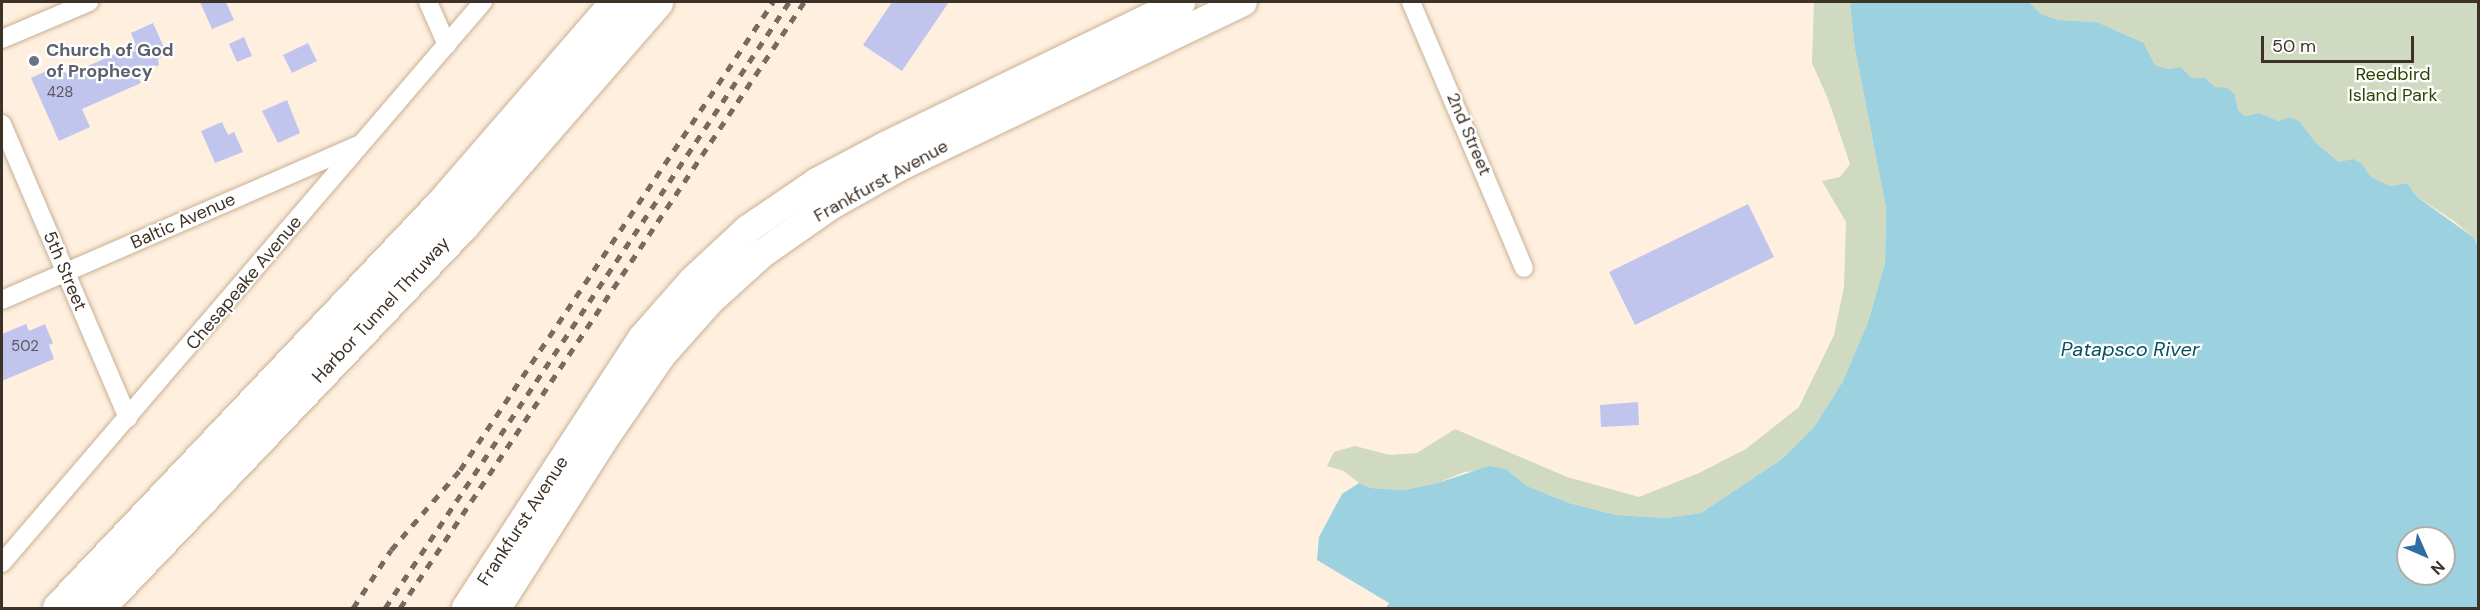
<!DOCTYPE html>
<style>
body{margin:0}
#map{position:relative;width:2480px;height:610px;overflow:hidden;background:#feefde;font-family:"DM Sans",sans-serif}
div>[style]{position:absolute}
.green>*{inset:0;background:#cfdac0}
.water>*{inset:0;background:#9cd1df}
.building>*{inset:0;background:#c1c5ee}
.roads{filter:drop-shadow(0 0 2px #c8b095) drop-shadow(0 0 2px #c8b095)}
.street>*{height:18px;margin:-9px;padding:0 9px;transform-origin:9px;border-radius:9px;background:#fff}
.primary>*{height:28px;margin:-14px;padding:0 14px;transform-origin:14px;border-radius:14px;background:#fff}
.highway>*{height:33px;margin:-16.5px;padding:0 16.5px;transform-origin:16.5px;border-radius:16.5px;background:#fff}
.rail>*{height:4.5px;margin-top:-2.25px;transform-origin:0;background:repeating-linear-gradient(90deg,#766b5e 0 8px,transparent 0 16px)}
.dots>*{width:16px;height:16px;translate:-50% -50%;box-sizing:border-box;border:3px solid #fff;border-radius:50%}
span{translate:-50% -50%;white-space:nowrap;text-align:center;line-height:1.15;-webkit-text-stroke:4.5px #fff;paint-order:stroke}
.number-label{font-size:15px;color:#5d5759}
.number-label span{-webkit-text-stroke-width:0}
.worship-label{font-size:18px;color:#5b616d;font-weight:700}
.left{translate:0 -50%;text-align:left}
.park-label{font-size:18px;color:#2e4201}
.street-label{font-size:18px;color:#3c3227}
.water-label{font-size:20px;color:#035161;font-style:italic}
.frame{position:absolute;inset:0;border:3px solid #3c3227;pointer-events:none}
.north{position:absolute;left:2396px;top:526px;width:60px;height:60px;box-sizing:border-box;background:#fff;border:2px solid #b1ada9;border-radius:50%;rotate:135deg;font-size:16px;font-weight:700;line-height:24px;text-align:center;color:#3c3227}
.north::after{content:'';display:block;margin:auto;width:21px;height:27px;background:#2f6ea5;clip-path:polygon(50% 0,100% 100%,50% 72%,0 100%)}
.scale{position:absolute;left:2261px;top:36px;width:153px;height:27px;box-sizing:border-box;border:3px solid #3c3227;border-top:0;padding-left:8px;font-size:18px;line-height:21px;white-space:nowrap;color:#3c3227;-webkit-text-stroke:4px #fff;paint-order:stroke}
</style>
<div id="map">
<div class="green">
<div style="clip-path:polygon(1814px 2px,1852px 2px,1850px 6px,1855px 49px,1886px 208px,1885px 263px,1868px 322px,1843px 381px,1814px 427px,1782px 459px,1701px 513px,1666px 518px,1616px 515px,1569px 503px,1527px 486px,1506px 469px,1464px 472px,1438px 483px,1403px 490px,1371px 488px,1359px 483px,1344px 471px,1327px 466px,1334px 452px,1355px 446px,1390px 455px,1417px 453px,1455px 429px,1567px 477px,1639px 497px,1699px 473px,1746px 449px,1799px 407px,1834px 335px,1844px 287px,1846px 222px,1822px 181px,1840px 177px,1850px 164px,1828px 99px,1812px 63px)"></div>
<div style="clip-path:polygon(2029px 2px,2478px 2px,2478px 245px,2473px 237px,2454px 221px,2417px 197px,2407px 183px,2390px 186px,2371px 177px,2362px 164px,2339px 162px,2316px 143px,2300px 122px,2279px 121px,2259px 113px,2245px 116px,2238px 110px,2235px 95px,2215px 87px,2205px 78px,2192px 78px,2181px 67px,2168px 69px,2155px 65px,2144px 43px,2097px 22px,2058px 20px,2041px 14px)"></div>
</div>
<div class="water">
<div style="clip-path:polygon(evenodd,1852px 2px,2029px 2px,2041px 14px,2058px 20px,2097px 22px,2144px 43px,2155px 65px,2168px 69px,2181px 67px,2192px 78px,2205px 78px,2215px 87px,2227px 88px,2235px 95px,2238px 110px,2245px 116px,2259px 113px,2279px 121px,2290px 117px,2300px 122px,2316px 143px,2339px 162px,2353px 159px,2362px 164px,2371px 177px,2390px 186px,2407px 183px,2417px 197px,2473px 237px,2478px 246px,2478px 608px,1386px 608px,1389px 603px,1317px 560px,1319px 537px,1342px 494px,1359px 483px,1371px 488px,1403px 490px,1438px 483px,1489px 466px,1506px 469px,1527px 486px,1569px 503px,1616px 515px,1666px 518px,1701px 513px,1782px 459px,1814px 427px,1843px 381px,1868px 322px,1885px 263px,1886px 208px,1855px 49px,1850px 6px,1852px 2px,2408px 538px,2444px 538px,2444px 574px,2408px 574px,2408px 538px)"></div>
</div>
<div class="building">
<div style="clip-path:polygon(200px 2px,226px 2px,234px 20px,212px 29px)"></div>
<div style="clip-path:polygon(892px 2px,949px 2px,902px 71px,863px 45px)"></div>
<div style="clip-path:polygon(153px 23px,167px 54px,158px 59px,159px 65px,137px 75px,141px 83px,82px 109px,90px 127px,59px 141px,31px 78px,62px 64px,67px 75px,136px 45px,131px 33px)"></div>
<div style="clip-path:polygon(244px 37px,252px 56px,237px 62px,229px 44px)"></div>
<div style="clip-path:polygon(308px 43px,317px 61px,292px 73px,283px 55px)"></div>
<div style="clip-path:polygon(287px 100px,300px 133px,278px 143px,262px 111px)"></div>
<div style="clip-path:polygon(222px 122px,228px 135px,234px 132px,243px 152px,215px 163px,201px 131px)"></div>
<div style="clip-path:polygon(1748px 204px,1774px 257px,1635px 325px,1609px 272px)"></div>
<div style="clip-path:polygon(26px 324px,29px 331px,45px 324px,53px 343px,49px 345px,54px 359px,2px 381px,2px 334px)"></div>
<div style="clip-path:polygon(1638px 402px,1639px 425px,1601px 427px,1600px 405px)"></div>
</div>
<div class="roads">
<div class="street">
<div style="left:428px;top:2px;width:47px;rotate:66.2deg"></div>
<div style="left:1411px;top:2px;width:289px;rotate:67deg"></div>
<div style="left:2px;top:39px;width:95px;rotate:-23deg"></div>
<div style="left:2px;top:124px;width:320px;rotate:66.8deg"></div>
<div style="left:2px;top:300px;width:391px;rotate:-23.5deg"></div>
<div style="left:2px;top:563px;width:739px;rotate:-49.39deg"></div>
</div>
<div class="primary">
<div style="left:466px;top:608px;width:322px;rotate:-56.9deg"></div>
<div style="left:642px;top:338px;width:76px;rotate:-48.7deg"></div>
<div style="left:692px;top:281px;width:76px;rotate:-42.9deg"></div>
<div style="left:748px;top:229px;width:83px;rotate:-34.3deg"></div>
<div style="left:817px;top:182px;width:81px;rotate:-27.8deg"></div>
<div style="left:889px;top:144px;width:325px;rotate:-25.9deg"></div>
<div style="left:497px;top:608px;width:205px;rotate:-57.6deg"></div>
<div style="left:607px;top:435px;width:97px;rotate:-55.5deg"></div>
<div style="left:662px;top:355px;width:72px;rotate:-48.4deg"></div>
<div style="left:710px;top:301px;width:72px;rotate:-42.2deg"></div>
<div style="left:763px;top:253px;width:82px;rotate:-35deg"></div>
<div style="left:830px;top:206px;width:81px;rotate:-29.4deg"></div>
<div style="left:901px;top:166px;width:379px;rotate:-25.6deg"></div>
</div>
<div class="highway">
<div style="left:59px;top:608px;width:554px;rotate:-46.54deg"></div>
<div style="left:440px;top:206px;width:270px;rotate:-49.1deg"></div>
<div style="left:97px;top:608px;width:529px;rotate:-46.38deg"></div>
<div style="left:462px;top:225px;width:296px;rotate:-49deg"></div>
</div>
</div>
<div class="rail">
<div style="left:353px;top:608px;width:69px;rotate:-56.8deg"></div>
<div style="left:391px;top:550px;width:106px;rotate:-49.2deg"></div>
<div style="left:460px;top:470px;width:563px;rotate:-56.23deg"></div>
<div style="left:385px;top:608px;width:728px;rotate:-56.31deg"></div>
<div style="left:400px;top:608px;width:728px;rotate:-56.31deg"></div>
</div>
<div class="dots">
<div style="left:34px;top:61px;background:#6b7280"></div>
</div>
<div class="number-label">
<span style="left:60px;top:93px">428</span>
<span style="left:25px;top:347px">502</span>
</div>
<div class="worship-label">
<span class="left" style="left:46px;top:61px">Church of God<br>of Prophecy</span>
</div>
<div class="park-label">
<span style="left:2393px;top:85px">Reedbird<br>Island Park</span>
</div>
<div class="street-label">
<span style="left:1469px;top:134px;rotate:67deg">2nd Street</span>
<span style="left:881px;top:181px;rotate:-29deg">Frankfurst Avenue</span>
<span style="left:183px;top:221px;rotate:-24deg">Baltic Avenue</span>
<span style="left:65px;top:271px;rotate:67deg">5th Street</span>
<span style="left:244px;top:283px;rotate:-50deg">Chesapeake Avenue</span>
<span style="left:381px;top:310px;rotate:-47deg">Harbor Tunnel Thruway</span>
<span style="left:523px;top:521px;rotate:-57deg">Frankfurst Avenue</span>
</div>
<div class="water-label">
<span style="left:2130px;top:349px">Patapsco River</span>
</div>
<div class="frame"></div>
<div class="north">N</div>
<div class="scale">50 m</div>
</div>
